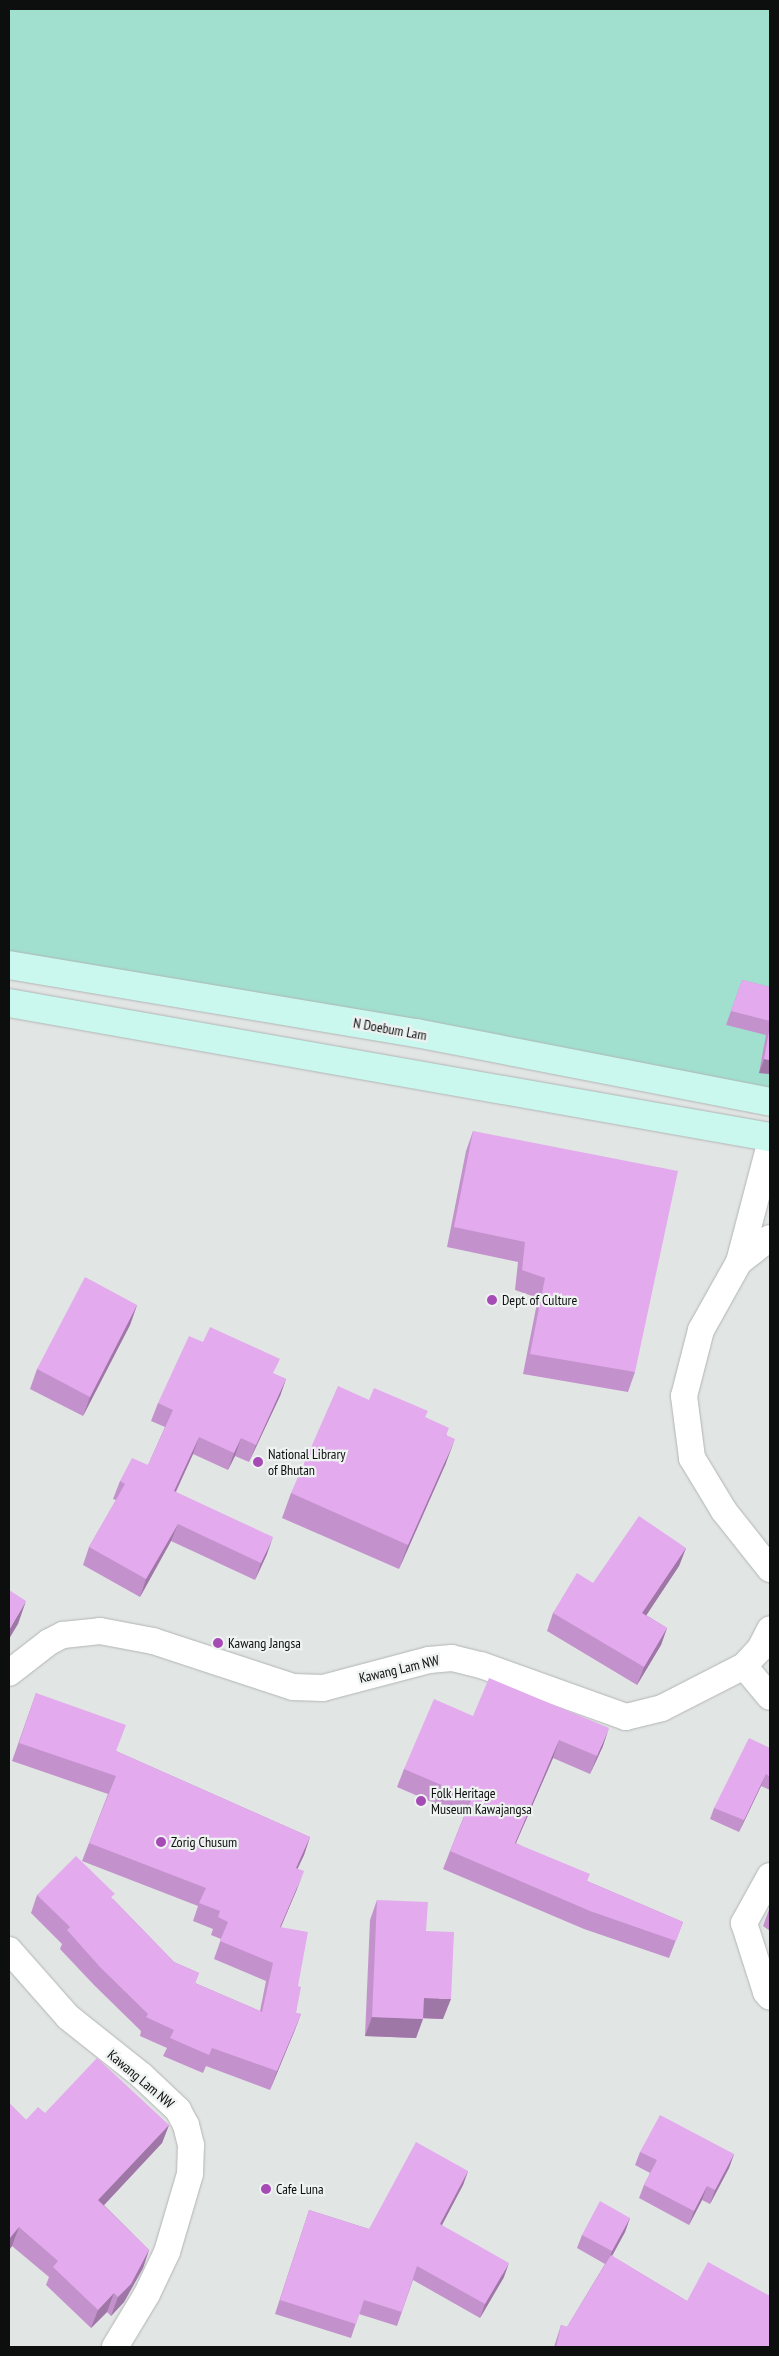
<!DOCTYPE html>
<style>
body{margin:0}
#map{position:relative;width:779px;height:2356px;overflow:hidden;background:#e1e5e4;font-family:"PT Sans Narrow",sans-serif}
div>[style]{position:absolute}
.green>*{inset:0;background:#a1e0cf}
.roads{filter:drop-shadow(0 0 1px #b1b5b4) drop-shadow(0 0 1px #b1b5b4)}
.minor>*{height:26px;margin:-13px;padding:0 13px;transform-origin:13px;border-radius:13px;background:#fff}
.secondary>*{height:28px;margin:-14px;padding:0 14px;transform-origin:14px;border-radius:14px;background:#caf7ee}
.wall>*{inset:0;background:#c392cc}
.shaded-wall>*{inset:0;background:#9f77a6}
.building>*{inset:0;background:#e3aaed}
.dots>*{width:14px;height:14px;translate:-50% -50%;box-sizing:border-box;border:2px solid #eef2f1;border-radius:50%}
span{translate:-50% -50%;white-space:nowrap;text-align:center;line-height:1.15;-webkit-text-stroke:4.5px #eef2f1;paint-order:stroke}
.street-label{font-size:14px;color:#0d0e0e}
.poi-label{font-size:14px;color:#0d0e0e}
.left{translate:0 -50%;text-align:left}
.frame{position:absolute;inset:0;border:10px solid #0d0e0e;pointer-events:none}
</style>
<div id="map">
<div class="green">
<div style="clip-path:polygon(9px 9px,770px 9px,770px 1089px,9px 969px)"></div>
</div>
<div class="roads">
<div class="minor">
<div style="left:770px;top:1144px;width:122px;rotate:104.7deg"></div>
<div style="left:739px;top:1262px;width:78px;rotate:119.2deg"></div>
<div style="left:701px;top:1330px;width:68px;rotate:104.4deg"></div>
<div style="left:684px;top:1396px;width:63px;rotate:82.6deg"></div>
<div style="left:692px;top:1458px;width:62px;rotate:58.9deg"></div>
<div style="left:724px;top:1511px;width:74px;rotate:51.6deg"></div>
<div style="left:739px;top:1262px;width:39px;rotate:-38deg"></div>
<div style="left:744px;top:1666px;width:40px;rotate:50deg"></div>
<div style="left:9px;top:1673px;width:51px;rotate:-37.8deg"></div>
<div style="left:49px;top:1642px;width:16px;rotate:-27deg"></div>
<div style="left:63px;top:1635px;width:37px;rotate:-6deg"></div>
<div style="left:100px;top:1631px;width:54px;rotate:10.7deg"></div>
<div style="left:153px;top:1641px;width:147px;rotate:18.2deg"></div>
<div style="left:293px;top:1687px;width:30px;rotate:2deg"></div>
<div style="left:323px;top:1688px;width:110px;rotate:-14.8deg"></div>
<div style="left:429px;top:1660px;width:23px;rotate:-5deg"></div>
<div style="left:452px;top:1658px;width:30px;rotate:14deg"></div>
<div style="left:481px;top:1665px;width:154px;rotate:19.7deg"></div>
<div style="left:626px;top:1717px;width:37px;rotate:-14deg"></div>
<div style="left:662px;top:1708px;width:92px;rotate:-27.1deg"></div>
<div style="left:744px;top:1666px;width:23px;rotate:-47deg"></div>
<div style="left:760px;top:1649px;width:22px;rotate:-63deg"></div>
<div style="left:770px;top:1876px;width:54px;rotate:119deg"></div>
<div style="left:744px;top:1923px;width:72px;rotate:72.3deg"></div>
<div style="left:766px;top:1992px;width:6px;rotate:51deg"></div>
<div style="left:9px;top:1950px;width:89px;rotate:48.6deg"></div>
<div style="left:68px;top:2017px;width:93px;rotate:38.5deg"></div>
<div style="left:141px;top:2075px;width:51px;rotate:43.4deg"></div>
<div style="left:178px;top:2110px;width:17px;rotate:62deg"></div>
<div style="left:186px;top:2125px;width:21px;rotate:76deg"></div>
<div style="left:191px;top:2145px;width:29px;rotate:92deg"></div>
<div style="left:190px;top:2174px;width:81px;rotate:106.4deg"></div>
<div style="left:167px;top:2252px;width:47px;rotate:115.5deg"></div>
<div style="left:147px;top:2294px;width:62px;rotate:121.1deg"></div>
</div>
<div class="secondary">
<div style="left:9px;top:965px;width:413px;rotate:9.5deg"></div>
<div style="left:416px;top:1033px;width:361px;rotate:11deg"></div>
<div style="left:9px;top:1003px;width:773px;rotate:9.99deg"></div>
</div>
</div>
<div class="wall">
<div style="clip-path:polygon(742px 980px,770px 987px,770px 1074px,759px 1073px,766px 1035px,726px 1025px)"></div>
<div style="clip-path:polygon(473px 1131px,635px 1372px,628px 1392px,523px 1374px,538px 1298px,515px 1290px,518px 1262px,447px 1247px,466px 1151px)"></div>
<div style="clip-path:polygon(137px 1305px,130px 1325px,83px 1416px,30px 1389px,37px 1369px)"></div>
<div style="clip-path:polygon(274px 1374px,286px 1379px,280px 1396px,249px 1462px,235px 1456px,228px 1470px,193px 1454px,176px 1492px,267px 1554px,255px 1580px,171px 1541px,140px 1597px,83px 1565px,89px 1547px,116px 1500px,113px 1499px,120px 1481px,148px 1465px,165px 1427px,151px 1421px,158px 1403px)"></div>
<div style="clip-path:polygon(369px 1400px,426px 1418px,447px 1435px,446px 1463px,399px 1569px,282px 1518px,291px 1493px)"></div>
<div style="clip-path:polygon(686px 1548px,679px 1566px,646px 1615px,667px 1628px,661px 1645px,637px 1685px,547px 1631px,553px 1613px,593px 1583px)"></div>
<div style="clip-path:polygon(36px 1693px,116px 1751px,310px 1837px,304px 1855px,298px 1868px,297px 1889px,281px 1927px,298px 1986px,296px 2013px,301px 2014px,294px 2032px,270px 2090px,206px 2066px,203px 2073px,163px 2056px,167px 2048px,140px 2036px,141px 2031px,94px 1985px,60px 1949px,62px 1944px,31px 1913px,37px 1895px,113px 1899px,174px 1962px,199px 1973px,195px 1983px,260px 2011px,266px 1981px,214px 1959px,221px 1939px,211px 1935px,213px 1929px,193px 1921px,198px 1906px,82px 1861px,108px 1794px,12px 1761px)"></div>
<div style="clip-path:polygon(473px 1716px,603px 1746px,590px 1774px,553px 1758px,516px 1843px,587px 1881px,683px 1922px,669px 1958px,584px 1929px,443px 1869px,450px 1851px,464px 1816px,397px 1787px,404px 1769px)"></div>
<div style="clip-path:polygon(770px 1748px,770px 1790px,761px 1786px,739px 1832px,710px 1819px,714px 1808px)"></div>
<div style="clip-path:polygon(377px 1900px,426px 1931px,443px 2019px,423px 2018px,416px 2038px,365px 2036px,370px 1920px)"></div>
<div style="clip-path:polygon(770px 1907px,770px 1931px,763px 1926px)"></div>
<div style="clip-path:polygon(9px 2103px,26px 2120px,45px 2113px,169px 2125px,162px 2143px,104px 2205px,149px 2250px,143px 2268px,124px 2302px,111px 2316px,107px 2312px,91px 2328px,46px 2285px,49px 2277px,12px 2246px,9px 2250px)"></div>
<div style="clip-path:polygon(640px 2152px,734px 2154px,729px 2168px,710px 2204px,702px 2200px,689px 2225px,639px 2198px,644px 2185px,650px 2173px,635px 2165px)"></div>
<div style="clip-path:polygon(468px 2171px,463px 2185px,442px 2225px,504px 2277px,480px 2318px,413px 2280px,397px 2326px,359px 2314px,351px 2338px,275px 2314px,309px 2210px,369px 2229px)"></div>
<div style="clip-path:polygon(630px 2218px,625px 2232px,612px 2256px,687px 2301px,770px 2347px,554px 2347px,561px 2325px,567px 2327px,605px 2264px,577px 2248px,582px 2235px)"></div>
</div>
<div class="shaded-wall">
<div style="clip-path:polygon(764px 1059px,770px 1060px,770px 1074px,759px 1073px)"></div>
<div style="clip-path:polygon(137px 1305px,130px 1325px,83px 1416px,90px 1397px)"></div>
<div style="clip-path:polygon(286px 1379px,280px 1396px,249px 1462px,256px 1445px)"></div>
<div style="clip-path:polygon(199px 1437px,193px 1454px,168px 1508px,174px 1491px)"></div>
<div style="clip-path:polygon(241px 1438px,235px 1456px,228px 1470px,234px 1453px)"></div>
<div style="clip-path:polygon(455px 1439px,446px 1463px,399px 1569px,408px 1545px)"></div>
<div style="clip-path:polygon(178px 1524px,171px 1541px,140px 1597px,146px 1579px)"></div>
<div style="clip-path:polygon(273px 1537px,267px 1554px,255px 1580px,261px 1563px)"></div>
<div style="clip-path:polygon(686px 1548px,679px 1566px,636px 1631px,642px 1613px)"></div>
<div style="clip-path:polygon(26px 1601px,18px 1624px,9px 1639px,9px 1630px)"></div>
<div style="clip-path:polygon(667px 1628px,661px 1645px,637px 1685px,644px 1667px)"></div>
<div style="clip-path:polygon(609px 1728px,603px 1746px,590px 1774px,597px 1756px)"></div>
<div style="clip-path:polygon(559px 1740px,553px 1758px,508px 1861px,515px 1843px)"></div>
<div style="clip-path:polygon(766px 1774px,761px 1786px,739px 1832px,744px 1820px)"></div>
<div style="clip-path:polygon(310px 1837px,304px 1855px,289px 1886px,296px 1868px)"></div>
<div style="clip-path:polygon(304px 1871px,297px 1889px,273px 1945px,280px 1927px)"></div>
<div style="clip-path:polygon(424px 1998px,451px 1999px,443px 2019px,417px 2018px)"></div>
<div style="clip-path:polygon(301px 2014px,294px 2032px,270px 2090px,277px 2071px)"></div>
<div style="clip-path:polygon(372px 2017px,423px 2019px,416px 2038px,365px 2036px)"></div>
<div style="clip-path:polygon(169px 2125px,162px 2143px,91px 2219px,98px 2200px)"></div>
<div style="clip-path:polygon(734px 2154px,729px 2168px,710px 2204px,715px 2190px)"></div>
<div style="clip-path:polygon(468px 2171px,463px 2185px,435px 2238px,440px 2224px)"></div>
<div style="clip-path:polygon(707px 2186px,702px 2200px,689px 2225px,694px 2211px)"></div>
<div style="clip-path:polygon(630px 2218px,625px 2232px,607px 2265px,612px 2251px)"></div>
<div style="clip-path:polygon(19px 2227px,12px 2246px,9px 2250px,9px 2239px)"></div>
<div style="clip-path:polygon(149px 2250px,143px 2268px,124px 2302px,111px 2316px,118px 2297px)"></div>
<div style="clip-path:polygon(509px 2263px,504px 2277px,480px 2318px,485px 2304px)"></div>
<div style="clip-path:polygon(114px 2293px,107px 2312px,91px 2328px,98px 2310px)"></div>
</div>
<div class="building">
<div style="clip-path:polygon(742px 980px,770px 987px,770px 1021px,731px 1011px)"></div>
<div style="clip-path:polygon(770px 1026px,770px 1060px,764px 1059px)"></div>
<div style="clip-path:polygon(473px 1131px,678px 1171px,635px 1372px,530px 1354px,545px 1278px,522px 1270px,525px 1242px,454px 1227px)"></div>
<div style="clip-path:polygon(85px 1277px,137px 1305px,90px 1397px,37px 1369px)"></div>
<div style="clip-path:polygon(210px 1327px,280px 1359px,273px 1373px,286px 1379px,256px 1445px,241px 1438px,234px 1453px,199px 1437px,174px 1491px,273px 1537px,261px 1563px,178px 1524px,146px 1579px,89px 1547px,125px 1484px,120px 1481px,132px 1458px,148px 1465px,173px 1410px,158px 1403px,189px 1336px,203px 1342px)"></div>
<div style="clip-path:polygon(338px 1386px,369px 1400px,374px 1388px,428px 1411px,425px 1417px,449px 1428px,446px 1435px,455px 1439px,408px 1545px,291px 1493px)"></div>
<div style="clip-path:polygon(639px 1516px,686px 1548px,642px 1613px,667px 1628px,644px 1667px,553px 1613px,577px 1573px,593px 1583px)"></div>
<div style="clip-path:polygon(9px 1590px,26px 1601px,9px 1630px)"></div>
<div style="clip-path:polygon(489px 1678px,609px 1728px,597px 1756px,559px 1740px,515px 1843px,590px 1874px,587px 1881px,683px 1922px,676px 1941px,590px 1911px,450px 1851px,472px 1798px,404px 1769px,434px 1699px,473px 1716px)"></div>
<div style="clip-path:polygon(36px 1693px,126px 1725px,116px 1751px,310px 1837px,296px 1868px,304px 1871px,280px 1927px,308px 1932px,298px 1986px,301px 1987px,296px 2013px,301px 2014px,277px 2071px,212px 2048px,209px 2055px,170px 2038px,174px 2030px,146px 2017px,148px 2014px,100px 1967px,67px 1930px,70px 1927px,37px 1895px,76px 1856px,115px 1894px,111px 1897px,174px 1962px,199px 1973px,195px 1983px,262px 2012px,273px 1963px,220px 1941px,228px 1922px,218px 1917px,220px 1911px,199px 1903px,206px 1888px,89px 1843px,116px 1776px,19px 1743px)"></div>
<div style="clip-path:polygon(749px 1738px,770px 1748px,770px 1777px,766px 1774px,744px 1820px,714px 1808px)"></div>
<div style="clip-path:polygon(377px 1900px,428px 1902px,426px 1931px,454px 1932px,451px 1999px,424px 1998px,423px 2019px,372px 2017px)"></div>
<div style="clip-path:polygon(97px 2058px,169px 2125px,98px 2200px,149px 2250px,131px 2284px,118px 2297px,114px 2293px,98px 2310px,53px 2267px,58px 2261px,19px 2227px,9px 2239px,9px 2103px,26px 2120px,38px 2107px,45px 2113px)"></div>
<div style="clip-path:polygon(660px 2115px,734px 2154px,715px 2190px,707px 2186px,694px 2211px,644px 2185px,657px 2160px,640px 2152px)"></div>
<div style="clip-path:polygon(416px 2142px,468px 2171px,440px 2224px,509px 2263px,485px 2304px,417px 2266px,402px 2312px,364px 2300px,356px 2324px,280px 2300px,309px 2210px,369px 2229px)"></div>
<div style="clip-path:polygon(600px 2201px,630px 2218px,612px 2251px,582px 2235px)"></div>
<div style="clip-path:polygon(611px 2255px,687px 2301px,708px 2262px,770px 2296px,770px 2347px,556px 2347px,561px 2325px,567px 2327px)"></div>
</div>
<div class="dots">
<div style="left:492px;top:1300px;background:#a64bb6"></div>
<div style="left:258px;top:1462px;background:#a64bb6"></div>
<div style="left:218px;top:1643px;background:#a64bb6"></div>
<div style="left:421px;top:1801px;background:#a64bb6"></div>
<div style="left:161px;top:1842px;background:#a64bb6"></div>
<div style="left:266px;top:2189px;background:#a64bb6"></div>
</div>
<div class="street-label">
<span style="left:390px;top:1029px;rotate:10deg">N Doebum Lam</span>
<span style="left:399px;top:1669px;rotate:-13deg">Kawang Lam NW</span>
<span style="left:141px;top:2079px;rotate:40deg">Kawang Lam NW</span>
</div>
<div class="poi-label">
<span class="left" style="left:502px;top:1300px">Dept. of Culture</span>
<span class="left" style="left:268px;top:1462px">National Library<br>of Bhutan</span>
<span class="left" style="left:228px;top:1643px">Kawang Jangsa</span>
<span class="left" style="left:431px;top:1801px">Folk Heritage<br>Museum Kawajangsa</span>
<span class="left" style="left:171px;top:1842px">Zorig Chusum</span>
<span class="left" style="left:276px;top:2189px">Cafe Luna</span>
</div>
<div class="frame"></div>
</div>
